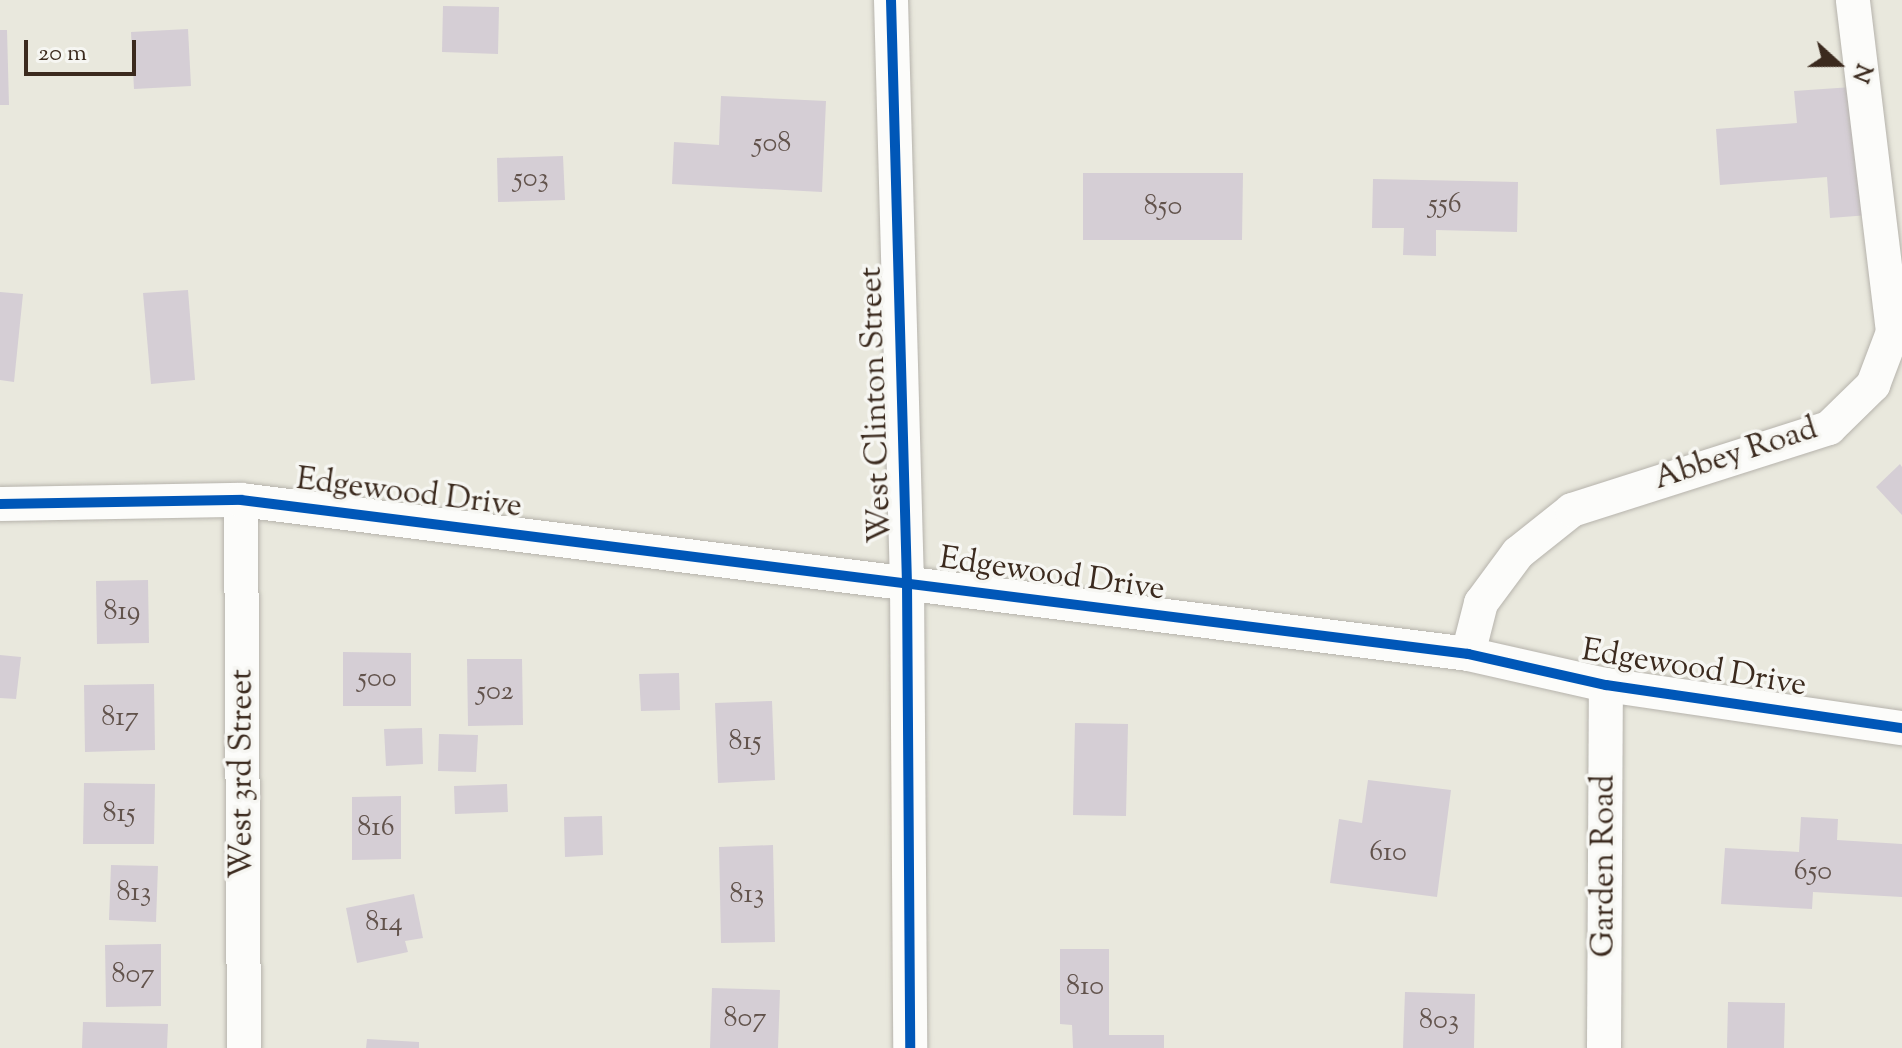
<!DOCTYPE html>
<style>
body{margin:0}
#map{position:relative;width:1902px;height:1048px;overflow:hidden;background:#e9e8dd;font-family:"Sorts Mill Goudy",serif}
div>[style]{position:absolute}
.building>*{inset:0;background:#d5ced5}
.roads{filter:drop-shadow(0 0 2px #b6b3ac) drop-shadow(0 0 2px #b6b3ac)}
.minor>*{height:34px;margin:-17px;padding:0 17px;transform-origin:17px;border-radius:17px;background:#fcfcfa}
.cycleway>*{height:10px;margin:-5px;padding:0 5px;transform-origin:5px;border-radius:5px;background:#0057b8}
span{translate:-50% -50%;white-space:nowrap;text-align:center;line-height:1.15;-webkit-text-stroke:7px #f6f6f2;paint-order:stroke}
.number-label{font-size:28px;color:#62534c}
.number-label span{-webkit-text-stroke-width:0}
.street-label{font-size:32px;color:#3b2a1e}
.north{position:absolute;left:1798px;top:24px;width:80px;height:80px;-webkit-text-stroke:6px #f6f6f2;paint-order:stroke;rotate:111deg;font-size:22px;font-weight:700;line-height:32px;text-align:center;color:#3b2a1e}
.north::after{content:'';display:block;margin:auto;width:28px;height:36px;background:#3b2a1e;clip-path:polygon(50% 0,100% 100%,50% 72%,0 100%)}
.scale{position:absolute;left:24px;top:40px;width:112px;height:36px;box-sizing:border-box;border:4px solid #3b2a1e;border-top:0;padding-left:10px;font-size:24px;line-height:28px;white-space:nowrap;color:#3b2a1e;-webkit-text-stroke:6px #f6f6f2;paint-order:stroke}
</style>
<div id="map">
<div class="building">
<div style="clip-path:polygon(443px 6px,499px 7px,498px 54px,442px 52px)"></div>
<div style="clip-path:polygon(188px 29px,191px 86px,134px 89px,131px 32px)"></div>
<div style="clip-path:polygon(0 30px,7px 30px,9px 105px,0 105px)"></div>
<div style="clip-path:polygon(1852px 87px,1869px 215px,1830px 218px,1827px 177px,1720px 185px,1716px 129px,1797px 123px,1794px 91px)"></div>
<div style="clip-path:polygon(721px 96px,826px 101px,822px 192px,672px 184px,674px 142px,719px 145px)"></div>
<div style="clip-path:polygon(563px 156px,565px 200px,498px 202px,497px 158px)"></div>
<div style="clip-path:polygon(1083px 173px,1243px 173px,1242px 240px,1083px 240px)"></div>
<div style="clip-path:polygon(1373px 179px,1518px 182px,1517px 232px,1436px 230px,1436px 256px,1403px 255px,1404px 228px,1372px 228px)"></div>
<div style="clip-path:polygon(188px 290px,195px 380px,151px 384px,143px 293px)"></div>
<div style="clip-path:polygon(0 292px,23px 294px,14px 382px,0 380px)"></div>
<div style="clip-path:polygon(1900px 464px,1902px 467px,1902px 515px,1876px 487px)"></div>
<div style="clip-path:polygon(148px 580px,149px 643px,97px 644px,96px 581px)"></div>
<div style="clip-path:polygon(343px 652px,411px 653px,411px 706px,343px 706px)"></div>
<div style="clip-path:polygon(0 655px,21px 657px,16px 699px,0 698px)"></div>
<div style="clip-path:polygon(467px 659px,522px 659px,523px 725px,468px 726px)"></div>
<div style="clip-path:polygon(679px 673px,680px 710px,641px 711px,639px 674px)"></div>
<div style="clip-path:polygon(154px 684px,155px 750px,85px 752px,84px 685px)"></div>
<div style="clip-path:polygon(772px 701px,775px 780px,718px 783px,715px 703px)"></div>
<div style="clip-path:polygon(1075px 723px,1128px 724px,1126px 816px,1073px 815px)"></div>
<div style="clip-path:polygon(422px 728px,423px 764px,386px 766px,384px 729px)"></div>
<div style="clip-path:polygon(439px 734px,478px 735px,476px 772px,438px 771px)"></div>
<div style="clip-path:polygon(1368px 780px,1451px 790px,1437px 897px,1330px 883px,1339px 819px,1362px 823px)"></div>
<div style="clip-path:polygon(84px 783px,155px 784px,154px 844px,83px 844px)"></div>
<div style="clip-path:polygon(507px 784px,508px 812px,455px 814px,454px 786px)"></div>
<div style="clip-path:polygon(401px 796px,401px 859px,352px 860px,352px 797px)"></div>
<div style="clip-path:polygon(602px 816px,603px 855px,565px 857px,564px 817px)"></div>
<div style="clip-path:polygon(1801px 817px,1838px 819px,1837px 840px,1902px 844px,1902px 897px,1813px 892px,1812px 909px,1721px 904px,1725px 848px,1799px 852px)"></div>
<div style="clip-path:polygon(773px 845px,775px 942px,721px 943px,719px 847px)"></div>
<div style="clip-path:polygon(111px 865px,158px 866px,156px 922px,109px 920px)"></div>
<div style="clip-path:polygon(414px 894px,423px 938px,405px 941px,408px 952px,357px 963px,346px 908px)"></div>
<div style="clip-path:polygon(161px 944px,161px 1006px,106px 1007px,105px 945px)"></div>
<div style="clip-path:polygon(1060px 949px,1109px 949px,1109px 1035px,1164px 1035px,1164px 1048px,1073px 1048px,1072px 1025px,1060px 1024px)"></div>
<div style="clip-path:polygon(712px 988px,780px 990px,778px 1048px,710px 1048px)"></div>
<div style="clip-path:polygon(1405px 992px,1475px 994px,1474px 1048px,1403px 1048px)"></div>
<div style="clip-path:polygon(1728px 1002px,1785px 1003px,1784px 1048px,1727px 1048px)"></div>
<div style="clip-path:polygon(83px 1022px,168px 1024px,167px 1048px,82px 1048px)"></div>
<div style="clip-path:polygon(367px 1039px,419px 1042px,419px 1048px,366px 1048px)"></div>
</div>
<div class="roads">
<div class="minor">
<div style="left:891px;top:0;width:582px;rotate:88.43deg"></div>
<div style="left:907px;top:582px;width:466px;rotate:89.6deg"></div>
<div style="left:241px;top:500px;width:548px;rotate:89.69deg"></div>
<div style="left:0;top:504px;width:241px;rotate:-1deg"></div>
<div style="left:241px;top:500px;width:1237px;rotate:7.15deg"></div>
<div style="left:1468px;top:654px;width:141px;rotate:12.7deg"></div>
<div style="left:1606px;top:685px;width:299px;rotate:8.3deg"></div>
<div style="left:1468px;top:654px;width:53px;rotate:-75.7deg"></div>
<div style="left:1481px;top:603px;width:62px;rotate:-53.5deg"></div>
<div style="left:1518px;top:553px;width:69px;rotate:-38.5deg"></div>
<div style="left:1572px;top:510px;width:270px;rotate:-17.7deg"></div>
<div style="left:1829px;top:428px;width:62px;rotate:-44.3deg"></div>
<div style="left:1873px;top:385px;width:57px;rotate:-69.3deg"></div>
<div style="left:1893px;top:332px;width:334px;rotate:-96.9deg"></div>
<div style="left:1604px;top:1048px;width:363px;rotate:-89.7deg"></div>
</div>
</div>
<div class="cycleway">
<div style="left:891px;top:0;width:582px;rotate:88.43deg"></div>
<div style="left:907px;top:582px;width:466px;rotate:89.6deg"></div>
<div style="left:0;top:504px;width:241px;rotate:-1deg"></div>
<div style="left:241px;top:500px;width:1237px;rotate:7.15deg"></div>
<div style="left:1468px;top:654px;width:141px;rotate:12.7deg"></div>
<div style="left:1606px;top:685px;width:299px;rotate:8.3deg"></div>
</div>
<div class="number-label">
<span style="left:772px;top:144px">508</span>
<span style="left:531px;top:179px">503</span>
<span style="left:1445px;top:205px">556</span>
<span style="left:1163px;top:207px">850</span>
<span style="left:122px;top:612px">819</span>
<span style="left:377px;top:679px">500</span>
<span style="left:495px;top:692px">502</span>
<span style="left:120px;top:718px">817</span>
<span style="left:745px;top:742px">815</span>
<span style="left:119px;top:814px">815</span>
<span style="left:376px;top:828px">816</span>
<span style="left:1388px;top:853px">610</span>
<span style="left:1813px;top:872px">650</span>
<span style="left:134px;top:893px">813</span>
<span style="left:747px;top:895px">813</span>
<span style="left:384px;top:923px">814</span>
<span style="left:133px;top:975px">807</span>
<span style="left:1085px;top:987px">810</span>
<span style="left:745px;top:1019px">807</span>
<span style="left:1439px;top:1021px">803</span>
</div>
<div class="street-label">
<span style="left:877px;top:405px;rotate:-92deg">West Clinton Street</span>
<span style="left:1736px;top:455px;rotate:-18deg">Abbey Road</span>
<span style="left:409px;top:494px;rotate:7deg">Edgewood Drive</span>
<span style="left:1052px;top:575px;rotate:8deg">Edgewood Drive</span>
<span style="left:1694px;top:669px;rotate:9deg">Edgewood Drive</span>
<span style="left:243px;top:774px;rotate:-90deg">West 3rd Street</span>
<span style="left:1605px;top:866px;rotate:-90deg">Garden Road</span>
</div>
<div class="north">N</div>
<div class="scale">20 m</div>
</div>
